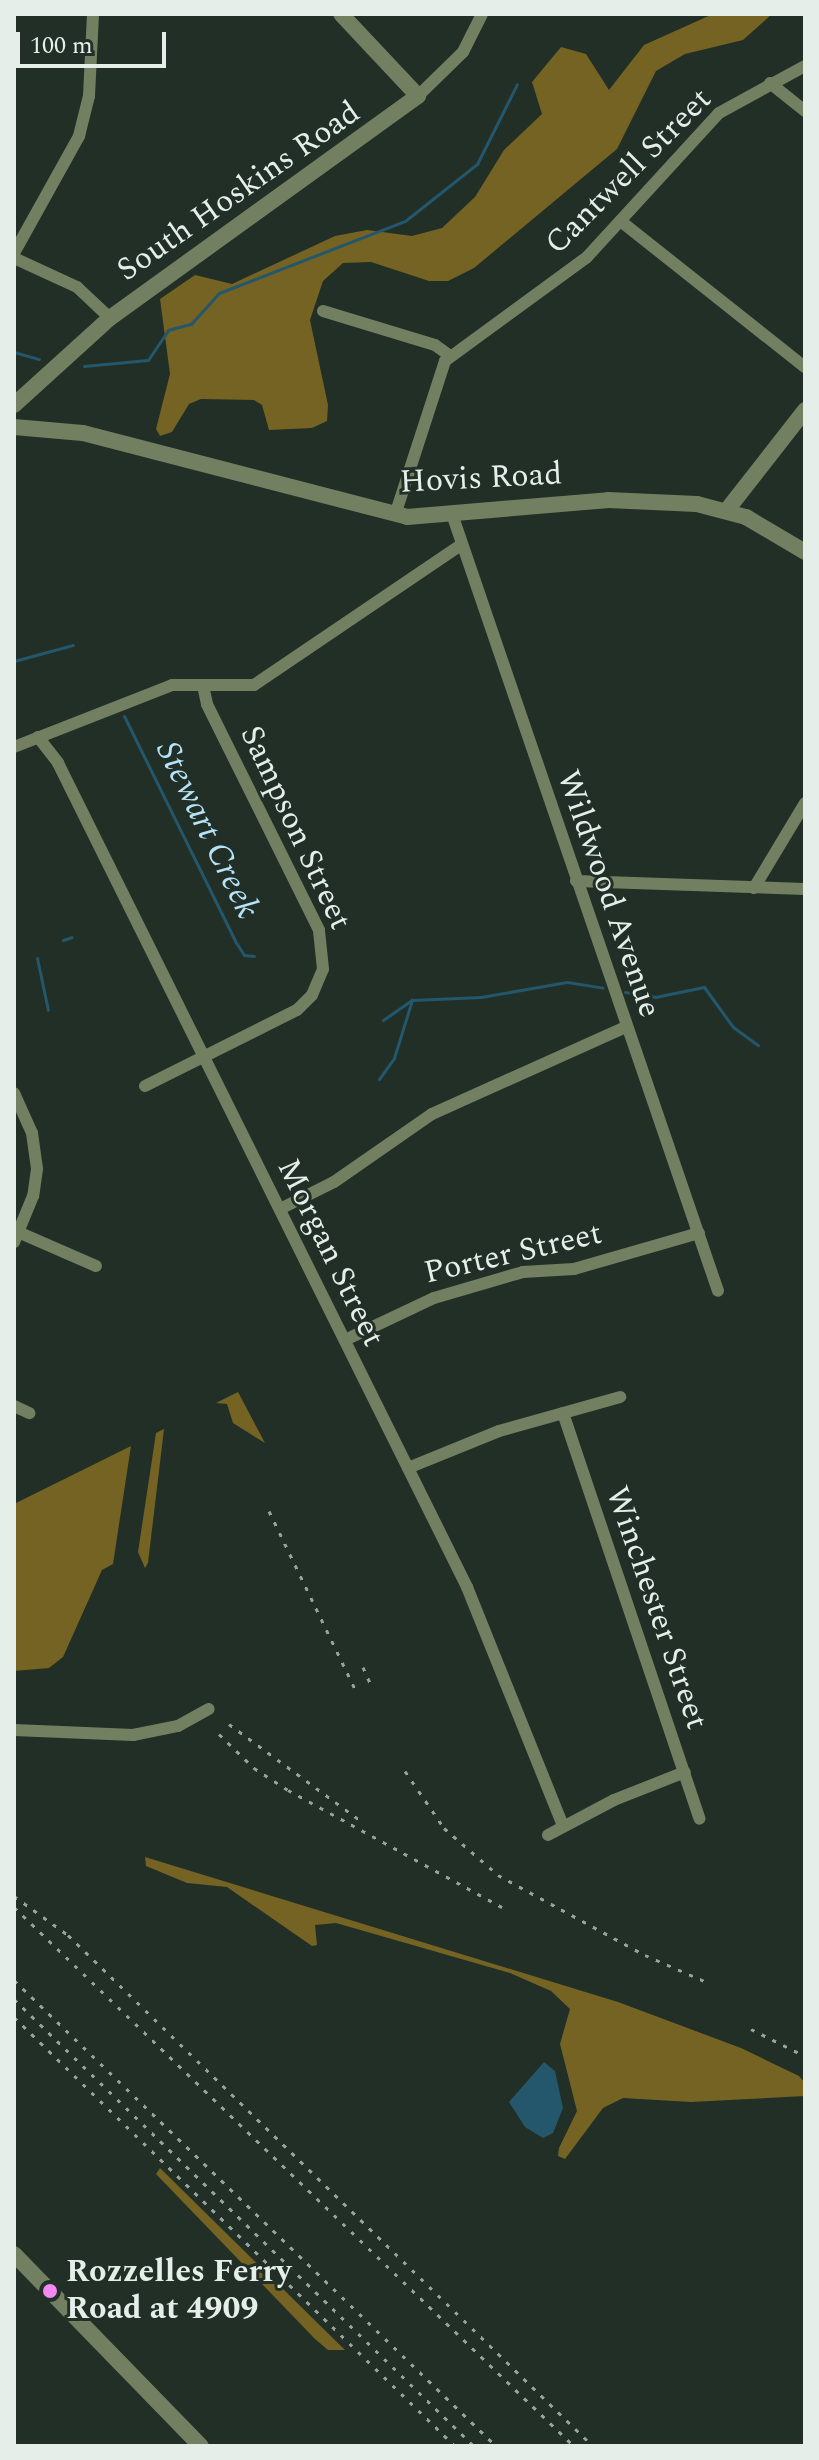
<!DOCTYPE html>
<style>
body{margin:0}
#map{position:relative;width:819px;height:2460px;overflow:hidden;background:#212f27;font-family:Spectral,serif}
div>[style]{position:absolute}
.forest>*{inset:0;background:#746322}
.water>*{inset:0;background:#24576c}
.stream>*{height:3px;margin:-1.5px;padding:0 1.5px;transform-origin:1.5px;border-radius:1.5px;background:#24576c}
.minor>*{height:12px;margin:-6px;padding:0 6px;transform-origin:6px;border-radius:6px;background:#728061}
.tertiary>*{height:16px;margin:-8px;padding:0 8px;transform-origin:8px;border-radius:8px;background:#728061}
.rail>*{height:3px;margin-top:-1.5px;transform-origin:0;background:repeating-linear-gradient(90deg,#98a39d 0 4px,transparent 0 12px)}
.dots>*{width:22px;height:22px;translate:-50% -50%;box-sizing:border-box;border:4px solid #212f27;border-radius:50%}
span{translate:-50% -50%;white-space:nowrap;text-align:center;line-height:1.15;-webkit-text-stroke:6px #212f27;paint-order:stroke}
.street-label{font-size:32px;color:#e5eee9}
.poi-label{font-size:32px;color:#e5eee9;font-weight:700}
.left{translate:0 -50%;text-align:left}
.water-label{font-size:34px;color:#b6e3f8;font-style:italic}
.frame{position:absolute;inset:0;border:16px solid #e5eee9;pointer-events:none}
.scale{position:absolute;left:16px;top:32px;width:150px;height:36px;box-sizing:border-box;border:4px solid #e5eee9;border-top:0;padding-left:10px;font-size:24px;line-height:28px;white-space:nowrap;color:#e5eee9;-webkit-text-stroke:6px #212f27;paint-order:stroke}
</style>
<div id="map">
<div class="forest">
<div style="clip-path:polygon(713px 14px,772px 14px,743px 40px,685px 54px,656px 71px,617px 149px,474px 268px,448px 281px,429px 281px,371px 262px,343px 263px,323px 281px,310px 320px,328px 405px,327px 421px,312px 428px,269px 430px,262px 405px,254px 400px,201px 399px,189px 404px,172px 432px,160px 436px,156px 429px,170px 374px,160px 299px,195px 275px,232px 284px,335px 236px,367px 230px,412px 236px,442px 228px,475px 197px,504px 150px,542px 114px,532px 82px,561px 47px,586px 54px,609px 90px,644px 45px)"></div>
<div style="clip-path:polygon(238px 1392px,265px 1443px,233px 1423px,227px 1404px,216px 1403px)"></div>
<div style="clip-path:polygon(164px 1429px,148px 1563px,145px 1568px,138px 1552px,156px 1433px)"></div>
<div style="clip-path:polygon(131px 1446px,113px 1564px,102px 1570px,63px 1657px,49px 1668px,14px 1671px,14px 1504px)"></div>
<div style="clip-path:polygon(145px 1857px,618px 2002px,741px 2048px,799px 2076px,805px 2083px,805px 2096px,691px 2102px,623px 2098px,603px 2108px,565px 2159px,558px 2156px,559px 2148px,577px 2111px,560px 2044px,570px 2009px,551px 1991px,510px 1973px,336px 1923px,315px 1925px,317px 1945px,312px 1946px,227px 1887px,187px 1883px,146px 1866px)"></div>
<div style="clip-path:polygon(160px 2168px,345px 2350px,328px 2350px,315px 2339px,156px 2174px)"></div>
</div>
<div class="water">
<div style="clip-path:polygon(544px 2062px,555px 2071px,563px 2108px,553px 2133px,543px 2138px,525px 2127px,509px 2102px)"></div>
</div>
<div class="stream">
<div style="left:14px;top:352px;width:26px;rotate:16deg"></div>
<div style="left:84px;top:366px;width:64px;rotate:-5.4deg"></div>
<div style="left:148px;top:360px;width:36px;rotate:-56deg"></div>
<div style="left:168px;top:330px;width:24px;rotate:-15deg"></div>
<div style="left:191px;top:324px;width:42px;rotate:-47.9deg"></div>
<div style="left:219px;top:293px;width:199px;rotate:-21.2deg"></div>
<div style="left:405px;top:221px;width:92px;rotate:-38.4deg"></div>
<div style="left:477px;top:164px;width:89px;rotate:-63.4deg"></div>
<div style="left:14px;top:661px;width:61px;rotate:-15.2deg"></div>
<div style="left:124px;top:716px;width:251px;rotate:63.7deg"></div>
<div style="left:235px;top:941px;width:17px;rotate:57deg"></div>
<div style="left:244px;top:955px;width:10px;rotate:6deg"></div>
<div style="left:63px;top:940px;width:9px;rotate:-18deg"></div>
<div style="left:37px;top:958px;width:53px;rotate:78.1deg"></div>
<div style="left:625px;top:992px;width:30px;rotate:9deg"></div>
<div style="left:655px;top:997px;width:50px;rotate:-11.5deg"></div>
<div style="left:704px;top:987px;width:49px;rotate:54.1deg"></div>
<div style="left:733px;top:1027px;width:31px;rotate:36deg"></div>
<div style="left:383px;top:1020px;width:35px;rotate:-35deg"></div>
<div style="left:412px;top:1000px;width:69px;rotate:-2.5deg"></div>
<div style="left:481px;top:997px;width:87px;rotate:-9.9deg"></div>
<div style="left:567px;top:982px;width:36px;rotate:9deg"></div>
<div style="left:379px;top:1079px;width:26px;rotate:-54deg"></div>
<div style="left:394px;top:1058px;width:61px;rotate:-72.8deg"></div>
</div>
<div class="minor">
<div style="left:770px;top:83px;width:45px;rotate:38.7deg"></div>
<div style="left:418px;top:96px;width:63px;rotate:-44.4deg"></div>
<div style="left:463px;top:52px;width:42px;rotate:-63.4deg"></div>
<div style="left:623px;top:223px;width:232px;rotate:38.4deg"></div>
<div style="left:14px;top:253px;width:134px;rotate:-60.9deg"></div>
<div style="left:79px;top:136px;width:41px;rotate:-76deg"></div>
<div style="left:89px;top:96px;width:82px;rotate:-87.2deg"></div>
<div style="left:14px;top:258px;width:69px;rotate:24.7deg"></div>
<div style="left:77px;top:287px;width:45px;rotate:43.2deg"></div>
<div style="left:323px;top:311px;width:117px;rotate:16.9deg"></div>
<div style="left:435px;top:345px;width:19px;rotate:36deg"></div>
<div style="left:452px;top:514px;width:821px;rotate:71.1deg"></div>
<div style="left:395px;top:515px;width:162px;rotate:-72deg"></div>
<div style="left:445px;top:361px;width:176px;rotate:-36.2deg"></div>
<div style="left:587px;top:257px;width:195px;rotate:-47.5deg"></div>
<div style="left:719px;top:113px;width:98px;rotate:-28.7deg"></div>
<div style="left:38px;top:737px;width:33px;rotate:52deg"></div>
<div style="left:58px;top:763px;width:920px;rotate:63.6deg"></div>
<div style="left:467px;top:1587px;width:258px;rotate:68.1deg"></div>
<div style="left:14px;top:747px;width:170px;rotate:-21.4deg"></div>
<div style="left:172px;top:685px;width:82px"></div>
<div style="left:254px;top:685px;width:248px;rotate:-34.1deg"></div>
<div style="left:576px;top:881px;width:229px;rotate:2deg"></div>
<div style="left:754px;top:888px;width:99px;rotate:-59deg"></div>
<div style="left:145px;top:1086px;width:170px;rotate:-26.6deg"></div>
<div style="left:297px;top:1010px;width:21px;rotate:-45deg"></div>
<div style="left:312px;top:995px;width:28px;rotate:-67deg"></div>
<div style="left:323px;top:969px;width:39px;rotate:-96deg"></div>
<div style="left:319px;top:930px;width:252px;rotate:-116.4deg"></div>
<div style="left:207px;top:704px;width:19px;rotate:-102deg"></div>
<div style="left:14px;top:1093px;width:44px;rotate:65.8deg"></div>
<div style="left:32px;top:1133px;width:36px;rotate:82deg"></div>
<div style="left:37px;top:1169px;width:27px;rotate:98deg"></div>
<div style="left:33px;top:1196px;width:50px;rotate:112.4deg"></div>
<div style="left:280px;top:1209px;width:60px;rotate:-26.6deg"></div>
<div style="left:334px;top:1182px;width:119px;rotate:-34.8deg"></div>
<div style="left:432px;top:1114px;width:213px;rotate:-24.2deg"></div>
<div style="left:18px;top:1232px;width:85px;rotate:23.6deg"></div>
<div style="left:345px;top:1340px;width:98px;rotate:-25.3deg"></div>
<div style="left:434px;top:1298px;width:93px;rotate:-16.3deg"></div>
<div style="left:523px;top:1272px;width:51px;rotate:-3.4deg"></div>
<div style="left:574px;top:1269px;width:130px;rotate:-16.1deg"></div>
<div style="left:14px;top:1406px;width:17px;rotate:25deg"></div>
<div style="left:563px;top:1413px;width:428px;rotate:71.4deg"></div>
<div style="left:408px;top:1468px;width:98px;rotate:-22.1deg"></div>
<div style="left:499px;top:1431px;width:126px;rotate:-15.7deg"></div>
<div style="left:14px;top:1730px;width:119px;rotate:2.4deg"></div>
<div style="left:133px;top:1735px;width:46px;rotate:-11.3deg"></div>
<div style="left:178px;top:1726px;width:35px;rotate:-29deg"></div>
<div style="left:548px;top:1835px;width:75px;rotate:-27.9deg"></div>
<div style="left:614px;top:1800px;width:76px;rotate:-21.5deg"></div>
</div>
<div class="tertiary">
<div style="left:14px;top:405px;width:130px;rotate:-42.2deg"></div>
<div style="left:110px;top:318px;width:380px;rotate:-35.8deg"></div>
<div style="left:418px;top:96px;width:112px;rotate:-133.2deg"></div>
<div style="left:14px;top:427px;width:69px;rotate:5deg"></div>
<div style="left:83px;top:433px;width:335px;rotate:14.5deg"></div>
<div style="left:407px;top:517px;width:202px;rotate:-4.8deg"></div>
<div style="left:608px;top:500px;width:89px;rotate:2.6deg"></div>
<div style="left:697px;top:504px;width:51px;rotate:14.9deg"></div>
<div style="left:746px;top:517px;width:69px;rotate:30.7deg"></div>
<div style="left:727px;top:510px;width:127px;rotate:-52deg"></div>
<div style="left:14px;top:2254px;width:268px;rotate:45.8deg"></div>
</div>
<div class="rail">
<div style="left:269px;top:1511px;width:200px;rotate:64.2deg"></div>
<div style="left:363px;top:1667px;width:17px;rotate:66deg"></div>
<div style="left:229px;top:1724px;width:167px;rotate:36.3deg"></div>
<div style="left:219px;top:1734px;width:49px;rotate:44.2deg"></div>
<div style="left:254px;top:1768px;width:40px;rotate:32.9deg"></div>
<div style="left:288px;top:1790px;width:244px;rotate:28.7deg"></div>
<div style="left:405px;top:1771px;width:69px;rotate:55.6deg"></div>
<div style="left:444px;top:1828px;width:72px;rotate:41deg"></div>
<div style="left:498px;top:1875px;width:167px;rotate:28.6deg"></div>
<div style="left:645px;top:1955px;width:70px;rotate:23.6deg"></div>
<div style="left:14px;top:1896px;width:67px;rotate:35.8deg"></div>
<div style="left:68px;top:1935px;width:733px;rotate:44.23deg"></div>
<div style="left:14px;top:1907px;width:777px;rotate:43.91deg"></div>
<div style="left:14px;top:1980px;width:670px;rotate:44.03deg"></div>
<div style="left:14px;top:1999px;width:641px;rotate:44.18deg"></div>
<div style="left:14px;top:2017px;width:615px;rotate:44.21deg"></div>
<div style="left:751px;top:2029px;width:60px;rotate:26.6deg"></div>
</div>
<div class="dots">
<div style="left:50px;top:2291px;background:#f389f1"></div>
</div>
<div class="street-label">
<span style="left:629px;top:172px;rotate:-45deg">Cantwell Street</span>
<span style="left:239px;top:192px;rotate:-35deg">South Hoskins Road</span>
<span style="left:481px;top:479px;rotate:-3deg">Hovis Road</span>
<span style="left:295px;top:828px;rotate:65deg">Sampson Street</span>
<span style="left:608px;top:894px;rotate:71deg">Wildwood Avenue</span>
<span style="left:330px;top:1253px;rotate:64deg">Morgan Street</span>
<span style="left:513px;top:1254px;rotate:-13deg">Porter Street</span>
<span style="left:656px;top:1608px;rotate:71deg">Winchester Street</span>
</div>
<div class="poi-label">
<span class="left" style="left:66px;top:2291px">Rozzelles Ferry<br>Road at 4909</span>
</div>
<div class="water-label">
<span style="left:207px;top:830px;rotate:64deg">Stewart Creek</span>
</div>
<div class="frame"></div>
<div class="scale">100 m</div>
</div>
